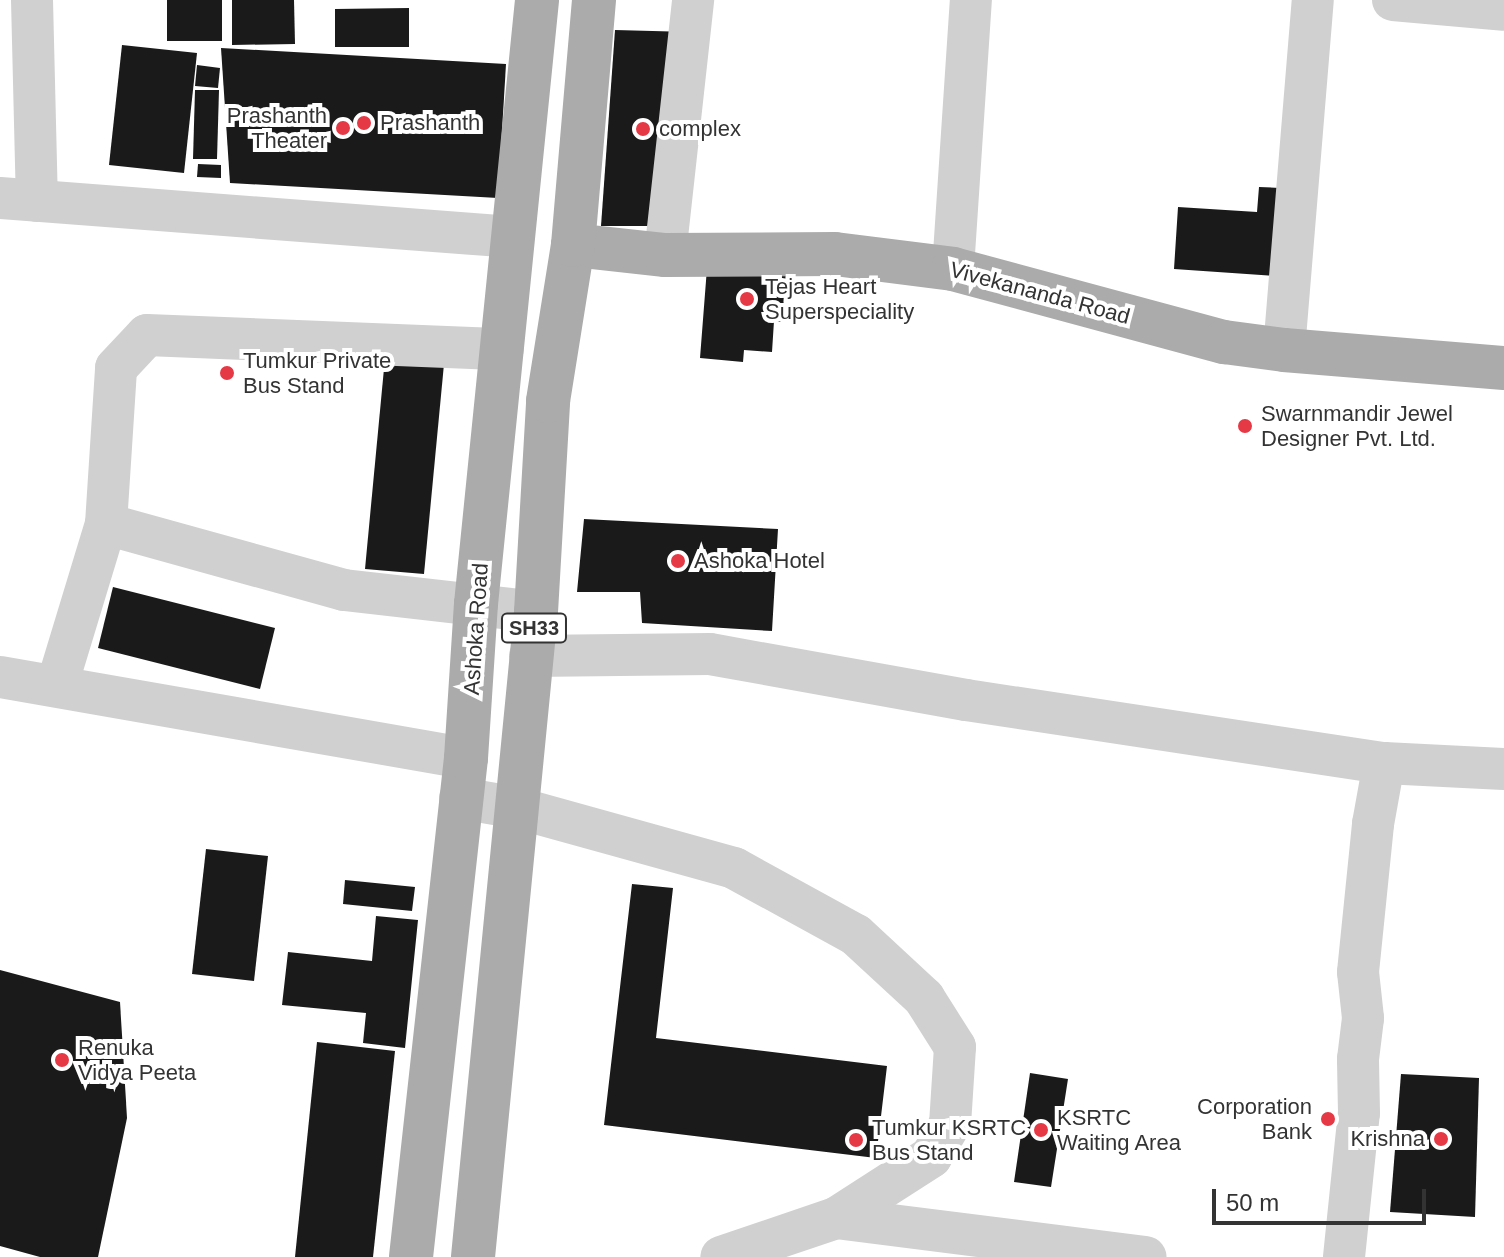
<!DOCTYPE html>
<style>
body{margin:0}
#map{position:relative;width:1504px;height:1257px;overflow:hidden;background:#fff;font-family:Helvetica,sans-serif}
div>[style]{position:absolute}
.building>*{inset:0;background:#1a1a1a}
.minor>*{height:42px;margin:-21px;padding:0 21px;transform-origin:21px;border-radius:21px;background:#d0d0d0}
.major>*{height:44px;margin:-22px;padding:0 22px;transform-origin:22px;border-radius:22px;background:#ababab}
.dots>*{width:22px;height:22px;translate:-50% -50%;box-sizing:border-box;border:4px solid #fff;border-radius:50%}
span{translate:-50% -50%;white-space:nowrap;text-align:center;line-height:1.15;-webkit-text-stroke:8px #fff;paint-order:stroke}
.shield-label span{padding:2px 6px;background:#fff;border:2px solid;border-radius:6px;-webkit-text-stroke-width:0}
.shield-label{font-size:20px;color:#333;font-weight:700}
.poi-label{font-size:22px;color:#333}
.right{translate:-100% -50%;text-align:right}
.left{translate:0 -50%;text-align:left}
.street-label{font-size:22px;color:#333}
.scale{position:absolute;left:1212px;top:1189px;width:214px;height:36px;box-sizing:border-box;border:4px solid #333;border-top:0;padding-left:10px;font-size:24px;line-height:28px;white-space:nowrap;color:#333;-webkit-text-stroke:6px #fff;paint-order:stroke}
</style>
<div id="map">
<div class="building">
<div style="clip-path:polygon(167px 0,222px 0,222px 41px,167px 41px)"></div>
<div style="clip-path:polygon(232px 0,294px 0,295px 44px,232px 45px)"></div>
<div style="clip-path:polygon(409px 8px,409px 47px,335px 47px,335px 9px)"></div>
<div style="clip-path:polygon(615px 30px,690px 32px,665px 226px,601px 226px)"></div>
<div style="clip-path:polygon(122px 45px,197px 53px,184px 173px,109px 165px)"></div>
<div style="clip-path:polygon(221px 48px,506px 64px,498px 198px,230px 183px)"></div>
<div style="clip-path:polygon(197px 65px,220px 68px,218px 88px,195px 86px)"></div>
<div style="clip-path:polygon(195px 90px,219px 90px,217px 159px,193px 159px)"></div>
<div style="clip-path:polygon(198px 164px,221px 165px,221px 178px,197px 177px)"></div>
<div style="clip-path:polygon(1259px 187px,1280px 188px,1274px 276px,1174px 269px,1178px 207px,1257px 212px)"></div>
<div style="clip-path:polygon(707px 268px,786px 274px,782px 322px,774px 321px,772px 352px,744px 350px,743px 362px,700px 358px)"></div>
<div style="clip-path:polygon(385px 358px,444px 364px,424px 574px,365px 569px)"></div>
<div style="clip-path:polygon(584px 519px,778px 529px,772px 631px,642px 623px,640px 592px,577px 592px)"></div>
<div style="clip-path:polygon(113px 587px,275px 628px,260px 689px,98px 648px)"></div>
<div style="clip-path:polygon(206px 849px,268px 856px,254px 981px,192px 974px)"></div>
<div style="clip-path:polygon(345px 880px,415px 887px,412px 911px,343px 904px)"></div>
<div style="clip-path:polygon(632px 884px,673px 888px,656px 1038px,887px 1066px,876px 1158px,604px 1125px)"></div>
<div style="clip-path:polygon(376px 916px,418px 920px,405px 1048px,363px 1043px,366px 1013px,282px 1005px,288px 952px,372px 961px)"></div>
<div style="clip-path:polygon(0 970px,120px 1002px,127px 1118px,98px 1257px,40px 1257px,0 1246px)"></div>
<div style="clip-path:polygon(317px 1042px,395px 1051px,373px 1257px,295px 1257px)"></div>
<div style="clip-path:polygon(1030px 1073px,1068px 1079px,1051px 1187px,1014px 1182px)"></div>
<div style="clip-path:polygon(1401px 1074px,1479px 1078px,1475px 1217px,1390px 1212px)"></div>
</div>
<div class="minor">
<div style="left:32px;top:0;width:201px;rotate:88.6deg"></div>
<div style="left:1393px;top:0;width:111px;rotate:5.1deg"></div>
<div style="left:0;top:198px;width:514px;rotate:4.35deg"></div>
<div style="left:665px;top:255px;width:257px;rotate:-83.7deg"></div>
<div style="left:953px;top:269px;width:270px;rotate:-86.2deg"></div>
<div style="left:1284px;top:350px;width:351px;rotate:-85.3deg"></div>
<div style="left:106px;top:524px;width:247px;rotate:15.5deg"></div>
<div style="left:344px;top:590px;width:193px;rotate:6.5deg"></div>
<div style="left:530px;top:656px;width:180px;rotate:-0.6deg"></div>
<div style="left:710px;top:654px;width:260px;rotate:10.2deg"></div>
<div style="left:966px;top:700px;width:423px;rotate:8.6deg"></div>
<div style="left:1384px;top:763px;width:120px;rotate:2.9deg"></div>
<div style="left:0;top:677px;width:473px;rotate:9.9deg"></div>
<div style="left:57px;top:685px;width:168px;rotate:-73.1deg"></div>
<div style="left:106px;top:524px;width:156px;rotate:-86.3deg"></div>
<div style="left:116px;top:368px;width:45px;rotate:-46.8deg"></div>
<div style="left:147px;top:335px;width:356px;rotate:2.3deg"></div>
<div style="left:460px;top:798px;width:59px;rotate:9.8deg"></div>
<div style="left:518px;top:808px;width:224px;rotate:15.5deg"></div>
<div style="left:734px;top:868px;width:139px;rotate:28.8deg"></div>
<div style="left:856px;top:935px;width:93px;rotate:42.8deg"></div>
<div style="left:924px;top:998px;width:58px;rotate:57.7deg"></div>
<div style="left:955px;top:1047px;width:77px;rotate:93.7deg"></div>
<div style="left:950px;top:1124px;width:38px;rotate:120deg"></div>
<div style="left:931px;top:1157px;width:113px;rotate:147.3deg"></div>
<div style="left:836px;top:1218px;width:121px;rotate:161.3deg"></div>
<div style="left:836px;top:1218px;width:312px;rotate:7.2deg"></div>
<div style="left:1344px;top:1257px;width:145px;rotate:-84.1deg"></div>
<div style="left:1359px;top:1113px;width:54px;rotate:-91.1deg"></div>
<div style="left:1358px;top:1059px;width:41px;rotate:-83deg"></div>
<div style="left:1363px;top:1018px;width:46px;rotate:-96.2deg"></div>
<div style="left:1358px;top:972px;width:149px;rotate:-84.2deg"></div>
<div style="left:1373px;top:824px;width:62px;rotate:-79.8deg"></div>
</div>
<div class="major">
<div style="left:573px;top:245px;width:93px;rotate:6.2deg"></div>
<div style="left:665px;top:255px;width:170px;rotate:-0.3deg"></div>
<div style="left:835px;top:254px;width:119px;rotate:7.2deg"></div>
<div style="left:953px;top:269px;width:281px;rotate:15.1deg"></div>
<div style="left:1224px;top:342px;width:61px;rotate:7.6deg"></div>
<div style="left:1284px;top:350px;width:221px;rotate:4.7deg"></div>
<div style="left:411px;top:1257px;width:502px;rotate:-83.71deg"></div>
<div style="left:466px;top:758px;width:154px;rotate:-86.3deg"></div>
<div style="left:476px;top:604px;width:607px;rotate:-84.23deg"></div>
<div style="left:473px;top:1257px;width:648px;rotate:-84.42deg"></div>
<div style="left:536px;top:612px;width:211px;rotate:-86.7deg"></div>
<div style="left:548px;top:401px;width:158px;rotate:-80.9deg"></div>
<div style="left:573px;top:245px;width:246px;rotate:-85.1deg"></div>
</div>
<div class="dots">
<div style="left:364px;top:123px;background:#e63946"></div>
<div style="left:343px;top:128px;background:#e63946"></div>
<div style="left:643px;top:129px;background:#e63946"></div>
<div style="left:747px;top:299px;background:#e63946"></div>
<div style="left:227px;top:373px;background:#e63946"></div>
<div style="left:1245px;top:426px;background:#e63946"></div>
<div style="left:678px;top:561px;background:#e63946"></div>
<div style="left:62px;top:1060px;background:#e63946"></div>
<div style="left:1328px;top:1119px;background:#e63946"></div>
<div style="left:1041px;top:1130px;background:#e63946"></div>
<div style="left:1441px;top:1139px;background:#e63946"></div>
<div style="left:856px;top:1140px;background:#e63946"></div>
</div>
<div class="shield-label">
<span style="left:534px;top:628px">SH33</span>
</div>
<div class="poi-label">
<span class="right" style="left:327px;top:128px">Prashanth<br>Theater</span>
<span class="left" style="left:380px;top:123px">Prashanth</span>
<span class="left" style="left:659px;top:129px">complex</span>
<span class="left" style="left:765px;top:299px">Tejas Heart<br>Superspeciality</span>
<span class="left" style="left:243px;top:373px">Tumkur Private<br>Bus Stand</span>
<span class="left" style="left:1261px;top:426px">Swarnmandir Jewel<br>Designer Pvt. Ltd.</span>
<span class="left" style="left:694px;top:561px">Ashoka Hotel</span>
<span class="left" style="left:78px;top:1060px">Renuka<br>Vidya Peeta</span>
<span class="right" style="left:1312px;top:1119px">Corporation<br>Bank</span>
<span class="left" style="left:1057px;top:1130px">KSRTC<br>Waiting Area</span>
<span class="left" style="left:872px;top:1140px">Tumkur KSRTC<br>Bus Stand</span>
<span class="right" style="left:1425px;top:1139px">Krishna</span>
</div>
<div class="street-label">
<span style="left:1040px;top:293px;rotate:15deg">Vivekananda Road</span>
<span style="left:476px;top:629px;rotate:-86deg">Ashoka Road</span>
</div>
<div class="scale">50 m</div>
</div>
